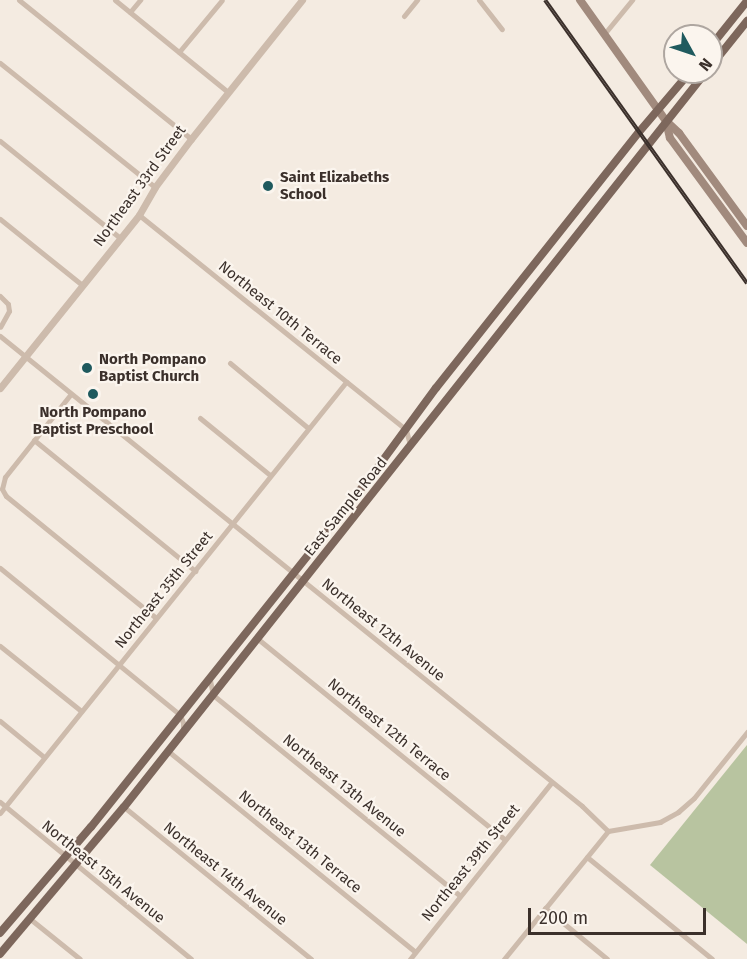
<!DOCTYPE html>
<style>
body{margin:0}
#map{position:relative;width:747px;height:959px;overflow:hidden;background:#f4ebe1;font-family:"Fira Sans",sans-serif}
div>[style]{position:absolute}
.green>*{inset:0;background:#b8c4a0}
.minor>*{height:5px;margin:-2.5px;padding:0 2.5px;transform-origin:2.5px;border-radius:2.5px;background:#cdbbac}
.tertiary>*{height:7px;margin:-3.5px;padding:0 3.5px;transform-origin:3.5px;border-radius:3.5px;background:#cdbbac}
.secondary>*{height:8px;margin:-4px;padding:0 4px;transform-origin:4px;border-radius:4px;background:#a18a7d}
.primary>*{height:8px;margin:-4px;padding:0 4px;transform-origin:4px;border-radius:4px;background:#7d675c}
.rail>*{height:4px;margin-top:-2px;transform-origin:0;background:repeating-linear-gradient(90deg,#fbf5ee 0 4.5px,#3b302b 0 9px);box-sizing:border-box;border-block:2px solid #3b302b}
.dots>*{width:16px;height:16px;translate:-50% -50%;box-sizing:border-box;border:3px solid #fbf5ee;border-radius:50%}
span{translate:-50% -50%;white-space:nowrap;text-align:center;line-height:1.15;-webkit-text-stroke:4.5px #fbf5ee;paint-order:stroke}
.poi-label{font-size:15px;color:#3b302b;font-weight:700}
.left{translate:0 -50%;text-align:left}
.street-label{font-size:15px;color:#3b302b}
.north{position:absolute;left:663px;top:24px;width:60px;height:60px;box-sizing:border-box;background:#fbf5ee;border:2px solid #aea6a0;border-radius:50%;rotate:130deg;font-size:16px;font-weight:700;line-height:24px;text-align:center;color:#3b302b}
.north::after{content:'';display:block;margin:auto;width:21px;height:27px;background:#1f5a5e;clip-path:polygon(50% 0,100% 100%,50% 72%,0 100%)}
.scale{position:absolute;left:528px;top:908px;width:178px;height:27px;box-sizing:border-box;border:3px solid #3b302b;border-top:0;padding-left:8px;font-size:18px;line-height:21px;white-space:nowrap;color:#3b302b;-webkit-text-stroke:4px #fbf5ee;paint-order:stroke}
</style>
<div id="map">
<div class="green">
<div style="clip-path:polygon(747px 745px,747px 944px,650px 865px)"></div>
</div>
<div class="minor">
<div style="left:19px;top:0;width:221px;rotate:38.9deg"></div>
<div style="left:115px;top:0;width:146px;rotate:39.2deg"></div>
<div style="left:479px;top:0;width:37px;rotate:52deg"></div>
<div style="left:130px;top:12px;width:16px;rotate:-50deg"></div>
<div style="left:404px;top:16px;width:21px;rotate:-51deg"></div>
<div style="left:605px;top:33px;width:43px;rotate:-50.7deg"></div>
<div style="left:179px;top:52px;width:67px;rotate:-50.4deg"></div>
<div style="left:0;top:63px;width:198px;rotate:38.7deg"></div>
<div style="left:0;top:141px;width:154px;rotate:38.9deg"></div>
<div style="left:139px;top:215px;width:343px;rotate:38.8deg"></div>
<div style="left:406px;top:430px;width:16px;rotate:75deg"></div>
<div style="left:0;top:219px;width:105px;rotate:38.8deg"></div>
<div style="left:0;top:296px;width:11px;rotate:45deg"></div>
<div style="left:8px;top:304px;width:7px;rotate:82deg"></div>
<div style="left:9px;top:311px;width:18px;rotate:119deg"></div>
<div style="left:0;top:336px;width:748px;rotate:38.92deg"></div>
<div style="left:582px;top:806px;width:36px;rotate:44deg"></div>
<div style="left:230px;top:363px;width:102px;rotate:39.8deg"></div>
<div style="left:70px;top:395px;width:105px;rotate:128.4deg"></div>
<div style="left:5px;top:477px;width:12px;rotate:104deg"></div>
<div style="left:2px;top:489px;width:8px;rotate:60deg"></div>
<div style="left:6px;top:496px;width:193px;rotate:39.1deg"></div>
<div style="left:200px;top:418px;width:90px;rotate:39.2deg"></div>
<div style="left:34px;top:440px;width:208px;rotate:39.1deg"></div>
<div style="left:0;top:568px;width:232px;rotate:39.2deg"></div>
<div style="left:180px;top:715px;width:9px;rotate:69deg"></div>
<div style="left:183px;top:723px;width:9px;rotate:90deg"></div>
<div style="left:258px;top:639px;width:318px;rotate:39.1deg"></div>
<div style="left:0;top:646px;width:104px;rotate:38.7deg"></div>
<div style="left:210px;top:680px;width:15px;rotate:79deg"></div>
<div style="left:213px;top:695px;width:318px;rotate:39.1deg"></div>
<div style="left:0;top:721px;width:57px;rotate:39.3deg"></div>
<div style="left:168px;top:751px;width:318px;rotate:39.1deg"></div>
<div style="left:0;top:802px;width:247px;rotate:39.4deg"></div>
<div style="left:124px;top:807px;width:241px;rotate:39.1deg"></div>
<div style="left:0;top:813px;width:553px;rotate:-51.24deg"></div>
<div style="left:608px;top:831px;width:53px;rotate:-9.8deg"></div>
<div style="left:660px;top:822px;width:21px;rotate:-29deg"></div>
<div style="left:678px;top:812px;width:21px;rotate:-41deg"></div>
<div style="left:694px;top:798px;width:85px;rotate:-51.2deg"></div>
<div style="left:587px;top:857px;width:161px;rotate:39.2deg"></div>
<div style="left:545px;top:908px;width:80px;rotate:39.4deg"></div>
<div style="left:29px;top:918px;width:65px;rotate:38.8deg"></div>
<div style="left:410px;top:959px;width:226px;rotate:-51.3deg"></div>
<div style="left:504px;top:959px;width:165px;rotate:-50.9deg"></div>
</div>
<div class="tertiary">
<div style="left:0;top:388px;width:222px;rotate:-51.2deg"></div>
<div style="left:139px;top:215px;width:32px;rotate:-60deg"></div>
<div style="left:155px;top:187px;width:60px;rotate:-53.1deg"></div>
<div style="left:191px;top:139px;width:178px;rotate:-51.4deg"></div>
</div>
<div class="secondary">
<div style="left:580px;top:0;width:148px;rotate:54.6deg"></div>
<div style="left:666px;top:121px;width:18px;rotate:43deg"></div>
<div style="left:679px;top:133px;width:115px;rotate:53.8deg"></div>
<div style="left:666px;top:121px;width:17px;rotate:77deg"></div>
<div style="left:670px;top:138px;width:130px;rotate:53.7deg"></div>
</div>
<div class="primary">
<div style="left:711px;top:46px;width:58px;rotate:-51.3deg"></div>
<div style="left:711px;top:66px;width:58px;rotate:-51.3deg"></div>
<div style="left:0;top:933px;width:140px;rotate:-49.4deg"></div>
<div style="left:91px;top:827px;width:455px;rotate:-51.4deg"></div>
<div style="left:375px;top:471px;width:103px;rotate:-53.7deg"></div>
<div style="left:436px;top:388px;width:327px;rotate:-51.6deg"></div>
<div style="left:639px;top:132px;width:79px;rotate:-49.6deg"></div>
<div style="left:0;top:954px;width:192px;rotate:-49.9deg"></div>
<div style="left:124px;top:807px;width:938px;rotate:-51.63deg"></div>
</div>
<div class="rail">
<div style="left:545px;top:0;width:348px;rotate:54.5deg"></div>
</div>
<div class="dots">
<div style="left:268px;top:186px;background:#1f5a5e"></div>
<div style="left:87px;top:368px;background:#1f5a5e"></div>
<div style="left:93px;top:394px;background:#1f5a5e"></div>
</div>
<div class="poi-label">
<span class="left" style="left:280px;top:186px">Saint Elizabeths<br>School</span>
<span class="left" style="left:99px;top:368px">North Pompano<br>Baptist Church</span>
<span style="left:93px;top:421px">North Pompano<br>Baptist Preschool</span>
</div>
<div class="street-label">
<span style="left:140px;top:186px;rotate:-54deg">Northeast 33rd Street</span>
<span style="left:280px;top:313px;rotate:39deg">Northeast 10th Terrace</span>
<span style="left:346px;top:507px;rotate:-51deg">East Sample Road</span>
<span style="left:164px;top:590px;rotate:-51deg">Northeast 35th Street</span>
<span style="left:383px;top:630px;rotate:39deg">Northeast 12th Avenue</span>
<span style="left:389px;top:730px;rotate:39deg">Northeast 12th Terrace</span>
<span style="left:344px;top:786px;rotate:39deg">Northeast 13th Avenue</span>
<span style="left:300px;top:842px;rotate:39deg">Northeast 13th Terrace</span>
<span style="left:471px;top:863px;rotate:-51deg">Northeast 39th Street</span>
<span style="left:103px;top:872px;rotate:39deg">Northeast 15th Avenue</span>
<span style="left:225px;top:874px;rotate:39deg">Northeast 14th Avenue</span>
</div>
<div class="north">N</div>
<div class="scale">200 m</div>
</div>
